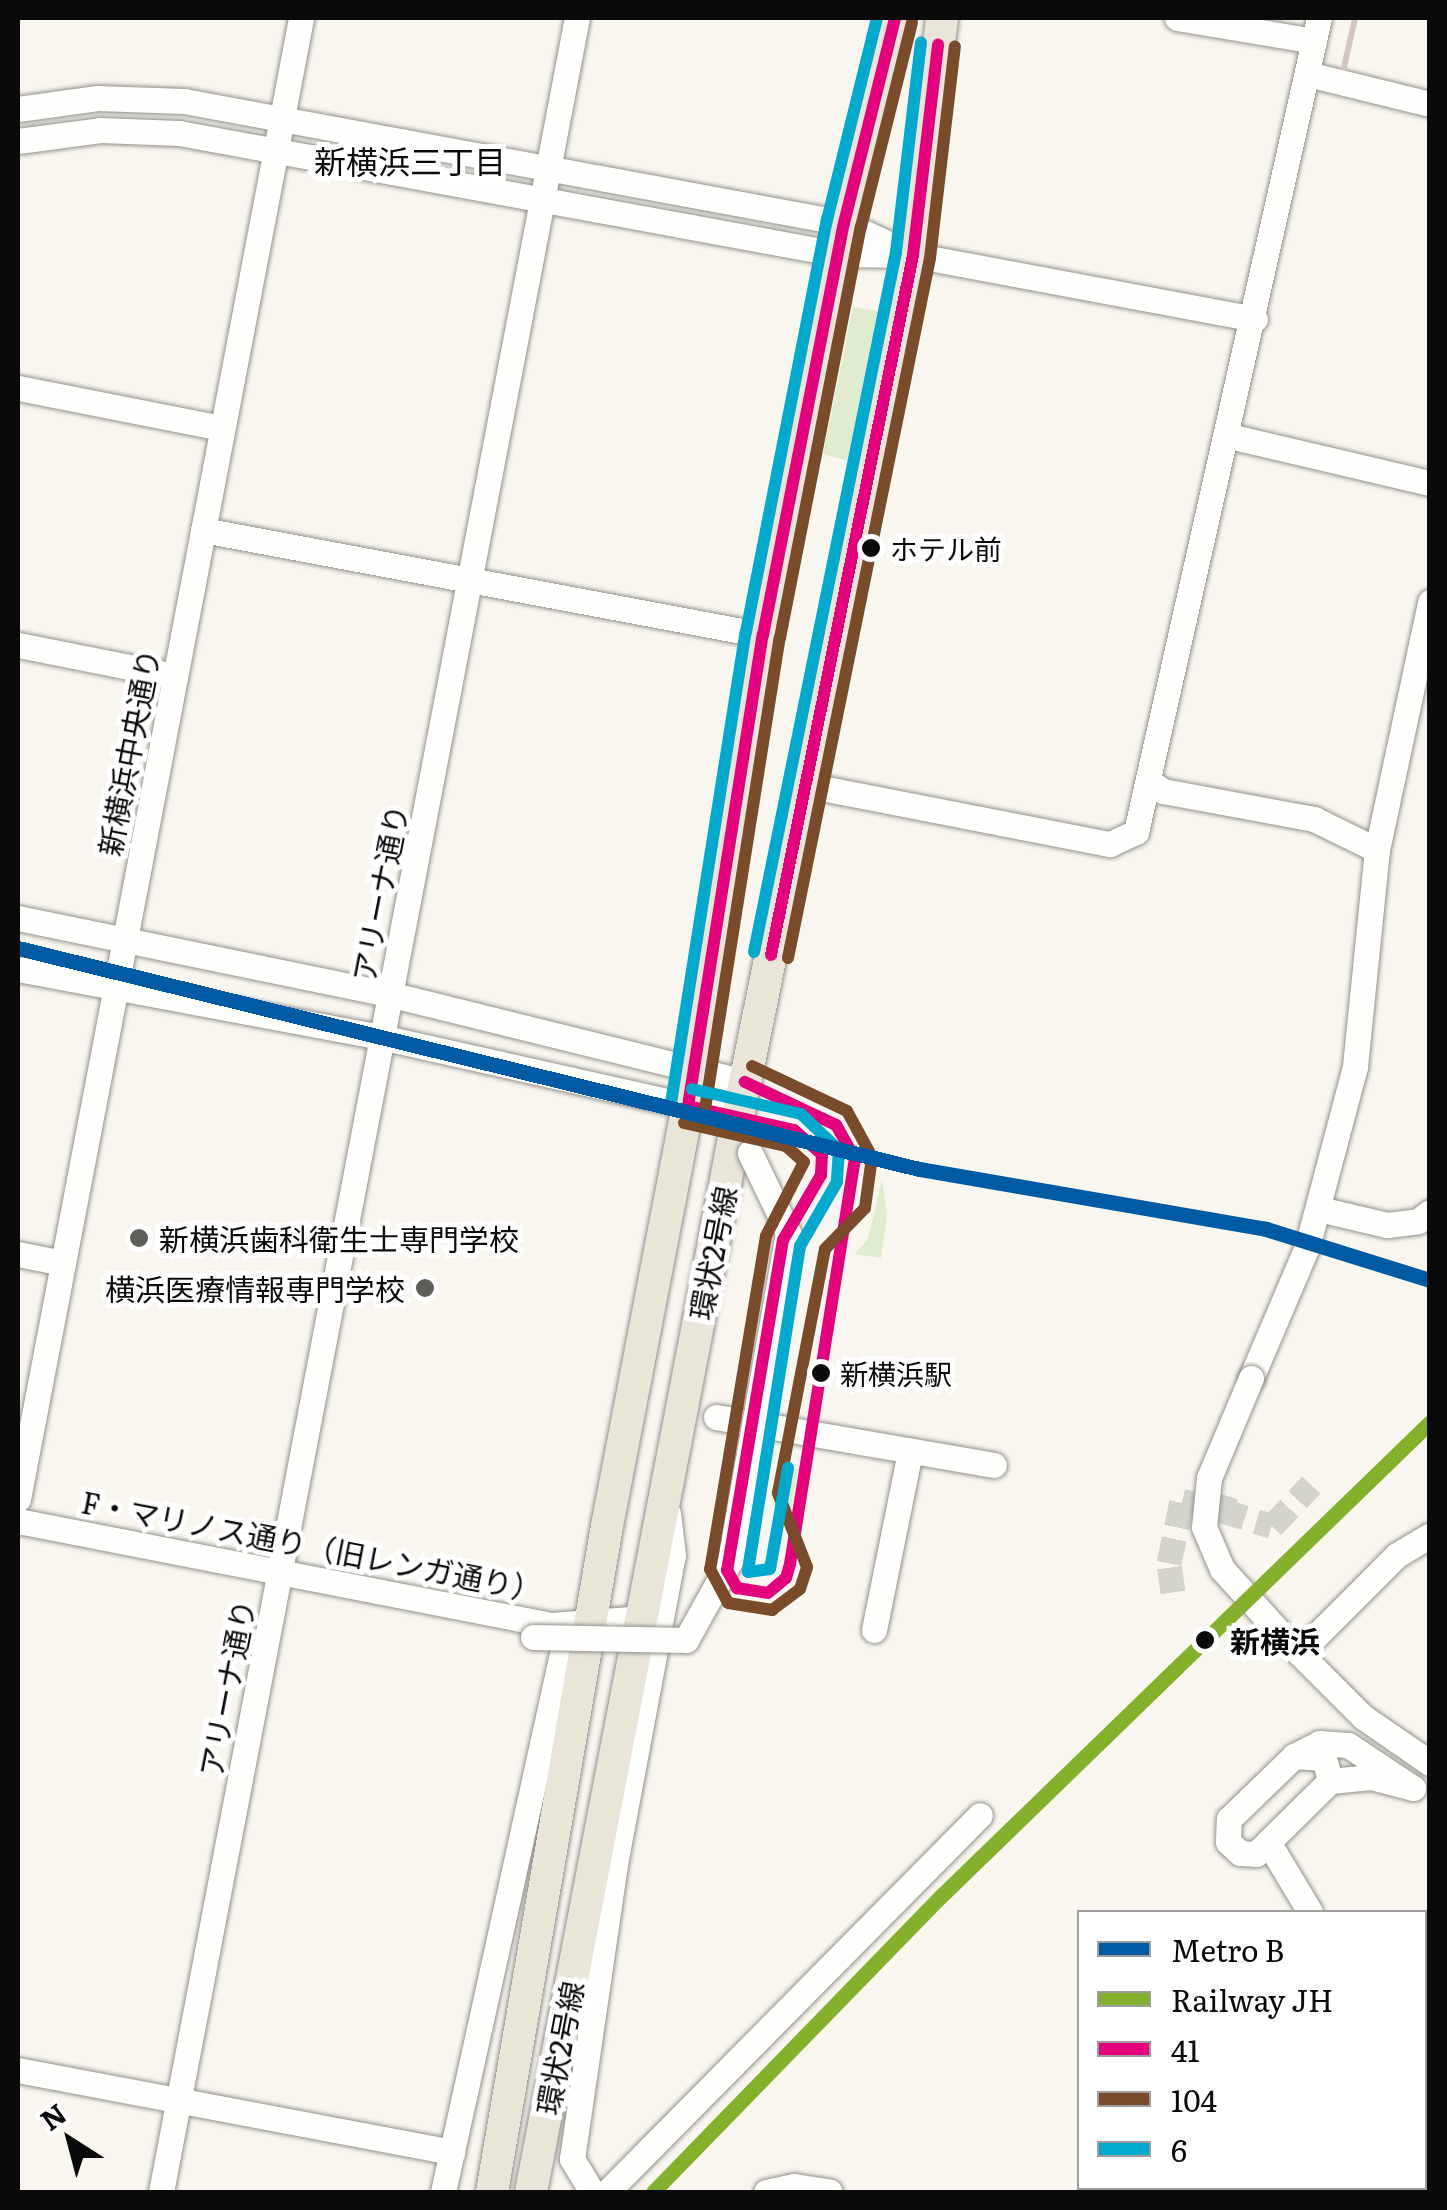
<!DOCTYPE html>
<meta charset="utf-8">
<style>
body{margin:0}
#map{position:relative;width:1447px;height:2210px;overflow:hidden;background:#f8f6ee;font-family:Literata,"Noto Sans JP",serif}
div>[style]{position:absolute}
.green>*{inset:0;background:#e0eccf}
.minor-tunnel>*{height:25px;margin-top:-12.5px;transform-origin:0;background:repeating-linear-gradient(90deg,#d4d3cc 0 25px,transparent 0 37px)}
.roads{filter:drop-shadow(0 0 2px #91908d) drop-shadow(0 0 2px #91908d)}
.minor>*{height:25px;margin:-12.5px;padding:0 12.5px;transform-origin:12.5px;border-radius:12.5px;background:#fefefc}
.major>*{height:32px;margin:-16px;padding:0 16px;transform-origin:16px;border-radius:16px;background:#e9e5d8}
.rail>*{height:6px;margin:-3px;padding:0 3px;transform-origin:3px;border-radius:3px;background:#d3c5c4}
.bridges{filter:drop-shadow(0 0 2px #91908d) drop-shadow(0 0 2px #91908d)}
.minor-bridge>*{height:25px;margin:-12.5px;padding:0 12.5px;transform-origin:12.5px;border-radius:12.5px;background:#fefefc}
.bus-1>*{height:12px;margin:-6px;padding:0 6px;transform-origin:6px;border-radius:6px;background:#e5007d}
.bus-2>*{height:12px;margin:-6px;padding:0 6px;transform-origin:6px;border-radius:6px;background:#7a4b2a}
.bus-3>*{height:12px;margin:-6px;padding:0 6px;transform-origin:6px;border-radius:6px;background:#00a9ce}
.rail-1>*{height:15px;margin:-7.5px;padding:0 7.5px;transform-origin:7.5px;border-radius:7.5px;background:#84b02c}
.metro-1>*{height:15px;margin:-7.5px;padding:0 7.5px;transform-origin:7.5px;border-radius:7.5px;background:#005ba5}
.dots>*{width:28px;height:28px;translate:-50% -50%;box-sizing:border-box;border:5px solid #fff;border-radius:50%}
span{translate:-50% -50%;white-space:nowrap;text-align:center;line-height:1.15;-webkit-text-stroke:10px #fff;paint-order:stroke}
.bus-label{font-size:28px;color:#0a0a0a}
.left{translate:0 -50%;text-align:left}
.street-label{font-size:30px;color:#0a0a0a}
.poi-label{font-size:30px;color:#0a0a0a}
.right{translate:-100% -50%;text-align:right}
.stop-label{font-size:30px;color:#0a0a0a;font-weight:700}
.neighbourhood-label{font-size:32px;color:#0a0a0a}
.frame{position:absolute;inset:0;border:20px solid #0a0a0a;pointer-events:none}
.legend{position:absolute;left:1077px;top:1910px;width:350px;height:280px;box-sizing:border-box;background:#fff;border:2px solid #9d9d9d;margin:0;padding:12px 18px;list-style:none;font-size:30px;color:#0a0a0a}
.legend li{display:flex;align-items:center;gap:20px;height:50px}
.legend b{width:50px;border:2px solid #9d9d9d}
.north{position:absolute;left:20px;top:2090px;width:100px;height:100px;-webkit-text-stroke:8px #fff;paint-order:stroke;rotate:324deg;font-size:28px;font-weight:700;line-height:40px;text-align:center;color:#0a0a0a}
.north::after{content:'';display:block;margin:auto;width:35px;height:45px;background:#0a0a0a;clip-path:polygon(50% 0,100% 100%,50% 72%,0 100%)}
</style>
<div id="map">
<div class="green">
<div style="clip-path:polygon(853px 307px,881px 312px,848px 461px,823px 454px)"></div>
<div style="clip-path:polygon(882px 1179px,887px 1215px,881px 1258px,855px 1254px,868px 1239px)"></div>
<div style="clip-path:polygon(788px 1467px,798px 1469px,788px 1526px,781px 1525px,771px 1497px,771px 1489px,784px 1491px)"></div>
</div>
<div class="minor-tunnel">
<div style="left:1226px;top:1495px;width:16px;rotate:108deg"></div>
<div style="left:1221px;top:1510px;width:53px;rotate:17.4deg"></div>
<div style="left:1272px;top:1526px;width:57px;rotate:-46.4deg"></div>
<div style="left:1173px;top:1592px;width:29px;rotate:-98deg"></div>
<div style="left:1169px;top:1563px;width:63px;rotate:-78.2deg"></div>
<div style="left:1182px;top:1501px;width:40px;rotate:13deg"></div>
</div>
<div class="roads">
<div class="minor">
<div style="left:1177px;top:18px;width:139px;rotate:9.5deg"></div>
<div style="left:1308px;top:74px;width:126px;rotate:13.8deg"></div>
<div style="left:18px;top:109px;width:80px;rotate:-7.9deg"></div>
<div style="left:97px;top:98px;width:87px;rotate:2deg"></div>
<div style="left:184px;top:101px;width:671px;rotate:10.47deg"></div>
<div style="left:844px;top:223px;width:66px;rotate:25deg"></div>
<div style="left:18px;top:141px;width:83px;rotate:-7.6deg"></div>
<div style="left:100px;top:130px;width:79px;rotate:2.2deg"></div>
<div style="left:179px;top:133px;width:670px;rotate:10.4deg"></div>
<div style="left:838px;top:254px;width:75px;rotate:0.8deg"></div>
<div style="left:913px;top:255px;width:348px;rotate:10.6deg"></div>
<div style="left:18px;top:388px;width:208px;rotate:11.1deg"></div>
<div style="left:1229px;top:436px;width:206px;rotate:13.2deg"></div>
<div style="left:203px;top:530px;width:570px;rotate:10.62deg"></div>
<div style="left:18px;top:645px;width:160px;rotate:11.2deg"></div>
<div style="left:1150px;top:782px;width:16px;rotate:35deg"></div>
<div style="left:1163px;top:791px;width:154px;rotate:10.5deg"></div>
<div style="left:1314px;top:819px;width:70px;rotate:26.2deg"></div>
<div style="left:806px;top:785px;width:310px;rotate:11deg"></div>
<div style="left:1110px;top:844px;width:29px;rotate:-25deg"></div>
<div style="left:1136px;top:832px;width:834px;rotate:-77.33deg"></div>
<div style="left:18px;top:918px;width:383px;rotate:11.6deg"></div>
<div style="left:393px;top:995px;width:363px;rotate:13.9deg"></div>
<div style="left:18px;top:969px;width:373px;rotate:10.6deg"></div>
<div style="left:385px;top:1038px;width:362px;rotate:12.6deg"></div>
<div style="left:1319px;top:1209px;width:70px;rotate:13.2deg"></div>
<div style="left:1387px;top:1225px;width:31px;rotate:-7deg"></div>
<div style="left:1418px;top:1221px;width:15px;rotate:-37deg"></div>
<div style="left:18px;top:1254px;width:46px;rotate:11.3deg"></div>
<div style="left:1251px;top:1378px;width:142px;rotate:-66.9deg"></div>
<div style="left:1307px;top:1247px;width:187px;rotate:-75.1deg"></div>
<div style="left:1355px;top:1066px;width:217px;rotate:-84.2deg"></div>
<div style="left:1377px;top:850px;width:254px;rotate:-77.9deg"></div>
<div style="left:716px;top:1417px;width:282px;rotate:9.8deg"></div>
<div style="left:18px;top:1499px;width:1508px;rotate:-79.18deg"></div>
<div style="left:18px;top:1521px;width:543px;rotate:11.04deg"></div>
<div style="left:551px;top:1625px;width:90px;rotate:-4.4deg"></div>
<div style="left:874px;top:1630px;width:183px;rotate:-78.6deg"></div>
<div style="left:1289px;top:1643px;width:105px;rotate:45deg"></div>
<div style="left:1363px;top:1717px;width:81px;rotate:34.5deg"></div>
<div style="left:1299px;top:1653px;width:139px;rotate:-45deg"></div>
<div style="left:1397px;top:1555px;width:39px;rotate:-31deg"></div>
<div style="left:1294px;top:1756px;width:28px;rotate:-27deg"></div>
<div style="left:1319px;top:1743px;width:29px;rotate:4deg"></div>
<div style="left:1348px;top:1745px;width:78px;rotate:33.5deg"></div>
<div style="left:1413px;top:1788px;width:43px;rotate:-165.3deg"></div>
<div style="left:1371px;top:1777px;width:41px;rotate:174.4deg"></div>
<div style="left:1330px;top:1781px;width:104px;rotate:135.4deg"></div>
<div style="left:1256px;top:1854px;width:16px;rotate:-176deg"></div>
<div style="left:1240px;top:1853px;width:16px;rotate:-137deg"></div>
<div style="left:1228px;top:1842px;width:23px;rotate:-88deg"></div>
<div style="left:1229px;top:1819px;width:91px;rotate:-44.1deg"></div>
<div style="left:1294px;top:1756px;width:30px;rotate:4deg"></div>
<div style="left:1324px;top:1758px;width:24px;rotate:75deg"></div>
<div style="left:1268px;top:1842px;width:82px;rotate:59deg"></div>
<div style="left:18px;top:2070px;width:442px;rotate:10.7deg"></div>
<div style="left:1325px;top:2188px;width:12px;rotate:20deg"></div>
<div style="left:161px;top:2192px;width:2213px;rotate:-79.17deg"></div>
<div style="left:443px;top:2192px;width:556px;rotate:-77.54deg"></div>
<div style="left:563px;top:1649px;width:34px;rotate:-38deg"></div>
<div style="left:592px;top:2192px;width:39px;rotate:-121deg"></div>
<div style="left:572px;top:2159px;width:298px;rotate:-81.7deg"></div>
<div style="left:615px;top:1864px;width:314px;rotate:-79.4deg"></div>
<div style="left:673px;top:1555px;width:42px;rotate:-96.8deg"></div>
<div style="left:607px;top:2192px;width:530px;rotate:-45.31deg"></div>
<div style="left:766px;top:2192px;width:29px;rotate:-12deg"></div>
<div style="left:794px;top:2186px;width:36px;rotate:9deg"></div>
</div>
<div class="major">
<div style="left:492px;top:2192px;width:676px;rotate:-80.2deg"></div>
<div style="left:607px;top:1526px;width:470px;rotate:-79.1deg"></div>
<div style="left:696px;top:1065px;width:435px;rotate:-81.1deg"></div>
<div style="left:763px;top:635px;width:420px;rotate:-78.9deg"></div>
<div style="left:844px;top:223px;width:211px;rotate:-76deg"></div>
<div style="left:531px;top:2192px;width:1095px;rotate:-79.1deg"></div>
<div style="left:738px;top:1117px;width:880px;rotate:-78.52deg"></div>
<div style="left:913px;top:255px;width:239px;rotate:-83deg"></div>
</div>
</div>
<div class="rail">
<div style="left:1344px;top:67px;width:50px;rotate:-77.3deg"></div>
</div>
<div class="bridges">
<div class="minor-bridge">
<div style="left:1251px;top:1378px;width:108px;rotate:112.8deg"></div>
<div style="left:1209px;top:1478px;width:49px;rotate:95.8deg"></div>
<div style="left:1204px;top:1527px;width:46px;rotate:66.8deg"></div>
<div style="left:1222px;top:1569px;width:100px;rotate:47.8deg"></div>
<div style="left:533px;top:1637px;width:153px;rotate:1.1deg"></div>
<div style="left:686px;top:1640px;width:90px;rotate:-60.9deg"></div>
<div style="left:730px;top:1561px;width:334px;rotate:-80deg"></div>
<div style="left:788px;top:1232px;width:88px;rotate:-115.7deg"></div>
</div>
</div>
<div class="bus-1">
<div style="left:771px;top:955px;width:714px;rotate:-78.53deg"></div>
<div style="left:913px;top:255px;width:212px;rotate:-83.2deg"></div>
<div style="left:688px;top:1106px;width:109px;rotate:12.8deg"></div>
<div style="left:794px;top:1130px;width:37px;rotate:41deg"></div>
<div style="left:822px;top:1154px;width:21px;rotate:93deg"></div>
<div style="left:821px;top:1175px;width:75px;rotate:120.3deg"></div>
<div style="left:783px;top:1240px;width:335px;rotate:99.6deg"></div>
<div style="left:727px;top:1570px;width:21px;rotate:61deg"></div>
<div style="left:737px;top:1588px;width:31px;rotate:9deg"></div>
<div style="left:768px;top:1593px;width:23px;rotate:-40deg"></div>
<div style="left:786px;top:1578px;width:15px;rotate:-74deg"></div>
<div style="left:790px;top:1564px;width:410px;rotate:-80.9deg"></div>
<div style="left:855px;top:1159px;width:39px;rotate:-119deg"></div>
<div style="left:836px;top:1125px;width:101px;rotate:-154.7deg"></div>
<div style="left:688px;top:1106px;width:477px;rotate:-81deg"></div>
<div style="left:763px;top:635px;width:420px;rotate:-78.9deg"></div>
<div style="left:844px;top:223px;width:211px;rotate:-76deg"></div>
</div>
<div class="bus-2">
<div style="left:788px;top:958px;width:714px;rotate:-78.53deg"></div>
<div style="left:930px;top:258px;width:213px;rotate:-83.3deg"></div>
<div style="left:705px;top:1109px;width:477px;rotate:-81deg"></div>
<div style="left:780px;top:638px;width:419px;rotate:-78.9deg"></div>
<div style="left:861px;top:227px;width:211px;rotate:-76deg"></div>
<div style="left:684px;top:1123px;width:105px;rotate:12.7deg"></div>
<div style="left:786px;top:1146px;width:24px;rotate:42deg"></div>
<div style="left:804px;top:1162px;width:83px;rotate:117.2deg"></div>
<div style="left:766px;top:1236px;width:338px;rotate:99.5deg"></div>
<div style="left:710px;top:1569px;width:38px;rotate:62deg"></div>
<div style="left:728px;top:1603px;width:45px;rotate:9deg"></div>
<div style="left:772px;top:1610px;width:35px;rotate:-37deg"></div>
<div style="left:800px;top:1589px;width:23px;rotate:-72deg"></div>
<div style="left:807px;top:1567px;width:79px;rotate:-111.4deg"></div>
<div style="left:778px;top:1493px;width:248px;rotate:-79.1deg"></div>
<div style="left:825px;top:1249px;width:57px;rotate:-45.7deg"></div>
<div style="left:865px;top:1208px;width:51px;rotate:-82.2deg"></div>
<div style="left:872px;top:1157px;width:52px;rotate:-118.5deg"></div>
<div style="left:847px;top:1111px;width:105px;rotate:-154.7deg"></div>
</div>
<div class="bus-3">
<div style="left:754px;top:952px;width:714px;rotate:-78.53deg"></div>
<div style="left:896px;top:252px;width:211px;rotate:-83.2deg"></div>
<div style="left:692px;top:1089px;width:112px;rotate:12.9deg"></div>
<div style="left:801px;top:1114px;width:52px;rotate:43.5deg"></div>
<div style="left:839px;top:1150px;width:32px;rotate:94deg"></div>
<div style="left:837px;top:1182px;width:74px;rotate:120deg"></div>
<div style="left:800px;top:1246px;width:330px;rotate:99.1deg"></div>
<div style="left:748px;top:1572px;width:22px;rotate:-8deg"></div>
<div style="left:770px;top:1569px;width:103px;rotate:-79.9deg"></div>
<div style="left:671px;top:1103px;width:477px;rotate:-81deg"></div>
<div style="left:746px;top:632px;width:420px;rotate:-78.9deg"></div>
<div style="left:827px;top:220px;width:208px;rotate:-76.1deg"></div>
</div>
<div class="rail-1">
<div style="left:653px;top:2192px;width:412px;rotate:-45.8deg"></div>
<div style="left:940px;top:1897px;width:682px;rotate:-44.11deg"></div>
</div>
<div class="metro-1">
<div style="left:18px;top:948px;width:928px;rotate:13.78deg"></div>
<div style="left:919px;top:1169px;width:352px;rotate:9.8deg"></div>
<div style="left:1266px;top:1229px;width:172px;rotate:17.3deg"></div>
</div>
<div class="dots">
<div style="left:871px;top:548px;background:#0a0a0a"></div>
<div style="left:139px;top:1238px;background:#5d5d5a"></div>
<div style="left:425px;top:1288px;background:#5d5d5a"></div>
<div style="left:821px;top:1373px;background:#0a0a0a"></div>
<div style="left:1205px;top:1640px;background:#0a0a0a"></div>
</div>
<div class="bus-label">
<span class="left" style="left:890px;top:548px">ホテル前</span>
<span class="left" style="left:840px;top:1373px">新横浜駅</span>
</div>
<div class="street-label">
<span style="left:128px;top:752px;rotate:-79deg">新横浜中央通り</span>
<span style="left:379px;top:893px;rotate:-79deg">アリーナ通り</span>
<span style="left:712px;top:1253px;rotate:-79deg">環状2号線</span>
<span style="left:312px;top:1545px;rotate:11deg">F・マリノス通り（旧レンガ通り）</span>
<span style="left:226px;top:1688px;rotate:-79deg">アリーナ通り</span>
<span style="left:559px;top:2048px;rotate:-79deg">環状2号線</span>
</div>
<div class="poi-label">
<span class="left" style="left:159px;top:1238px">新横浜歯科衛生士専門学校</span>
<span class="right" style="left:405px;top:1288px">横浜医療情報専門学校</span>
</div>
<div class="stop-label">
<span class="left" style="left:1230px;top:1640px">新横浜</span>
</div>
<div class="neighbourhood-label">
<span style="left:410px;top:160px">新横浜三丁目</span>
</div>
<div class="frame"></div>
<ul class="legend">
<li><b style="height:12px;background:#005ba5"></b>Metro B</li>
<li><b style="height:12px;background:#84b02c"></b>Railway JH</li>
<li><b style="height:12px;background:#e5007d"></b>41</li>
<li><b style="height:12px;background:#7a4b2a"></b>104</li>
<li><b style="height:12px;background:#00a9ce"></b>6</li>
</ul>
<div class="north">N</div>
</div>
